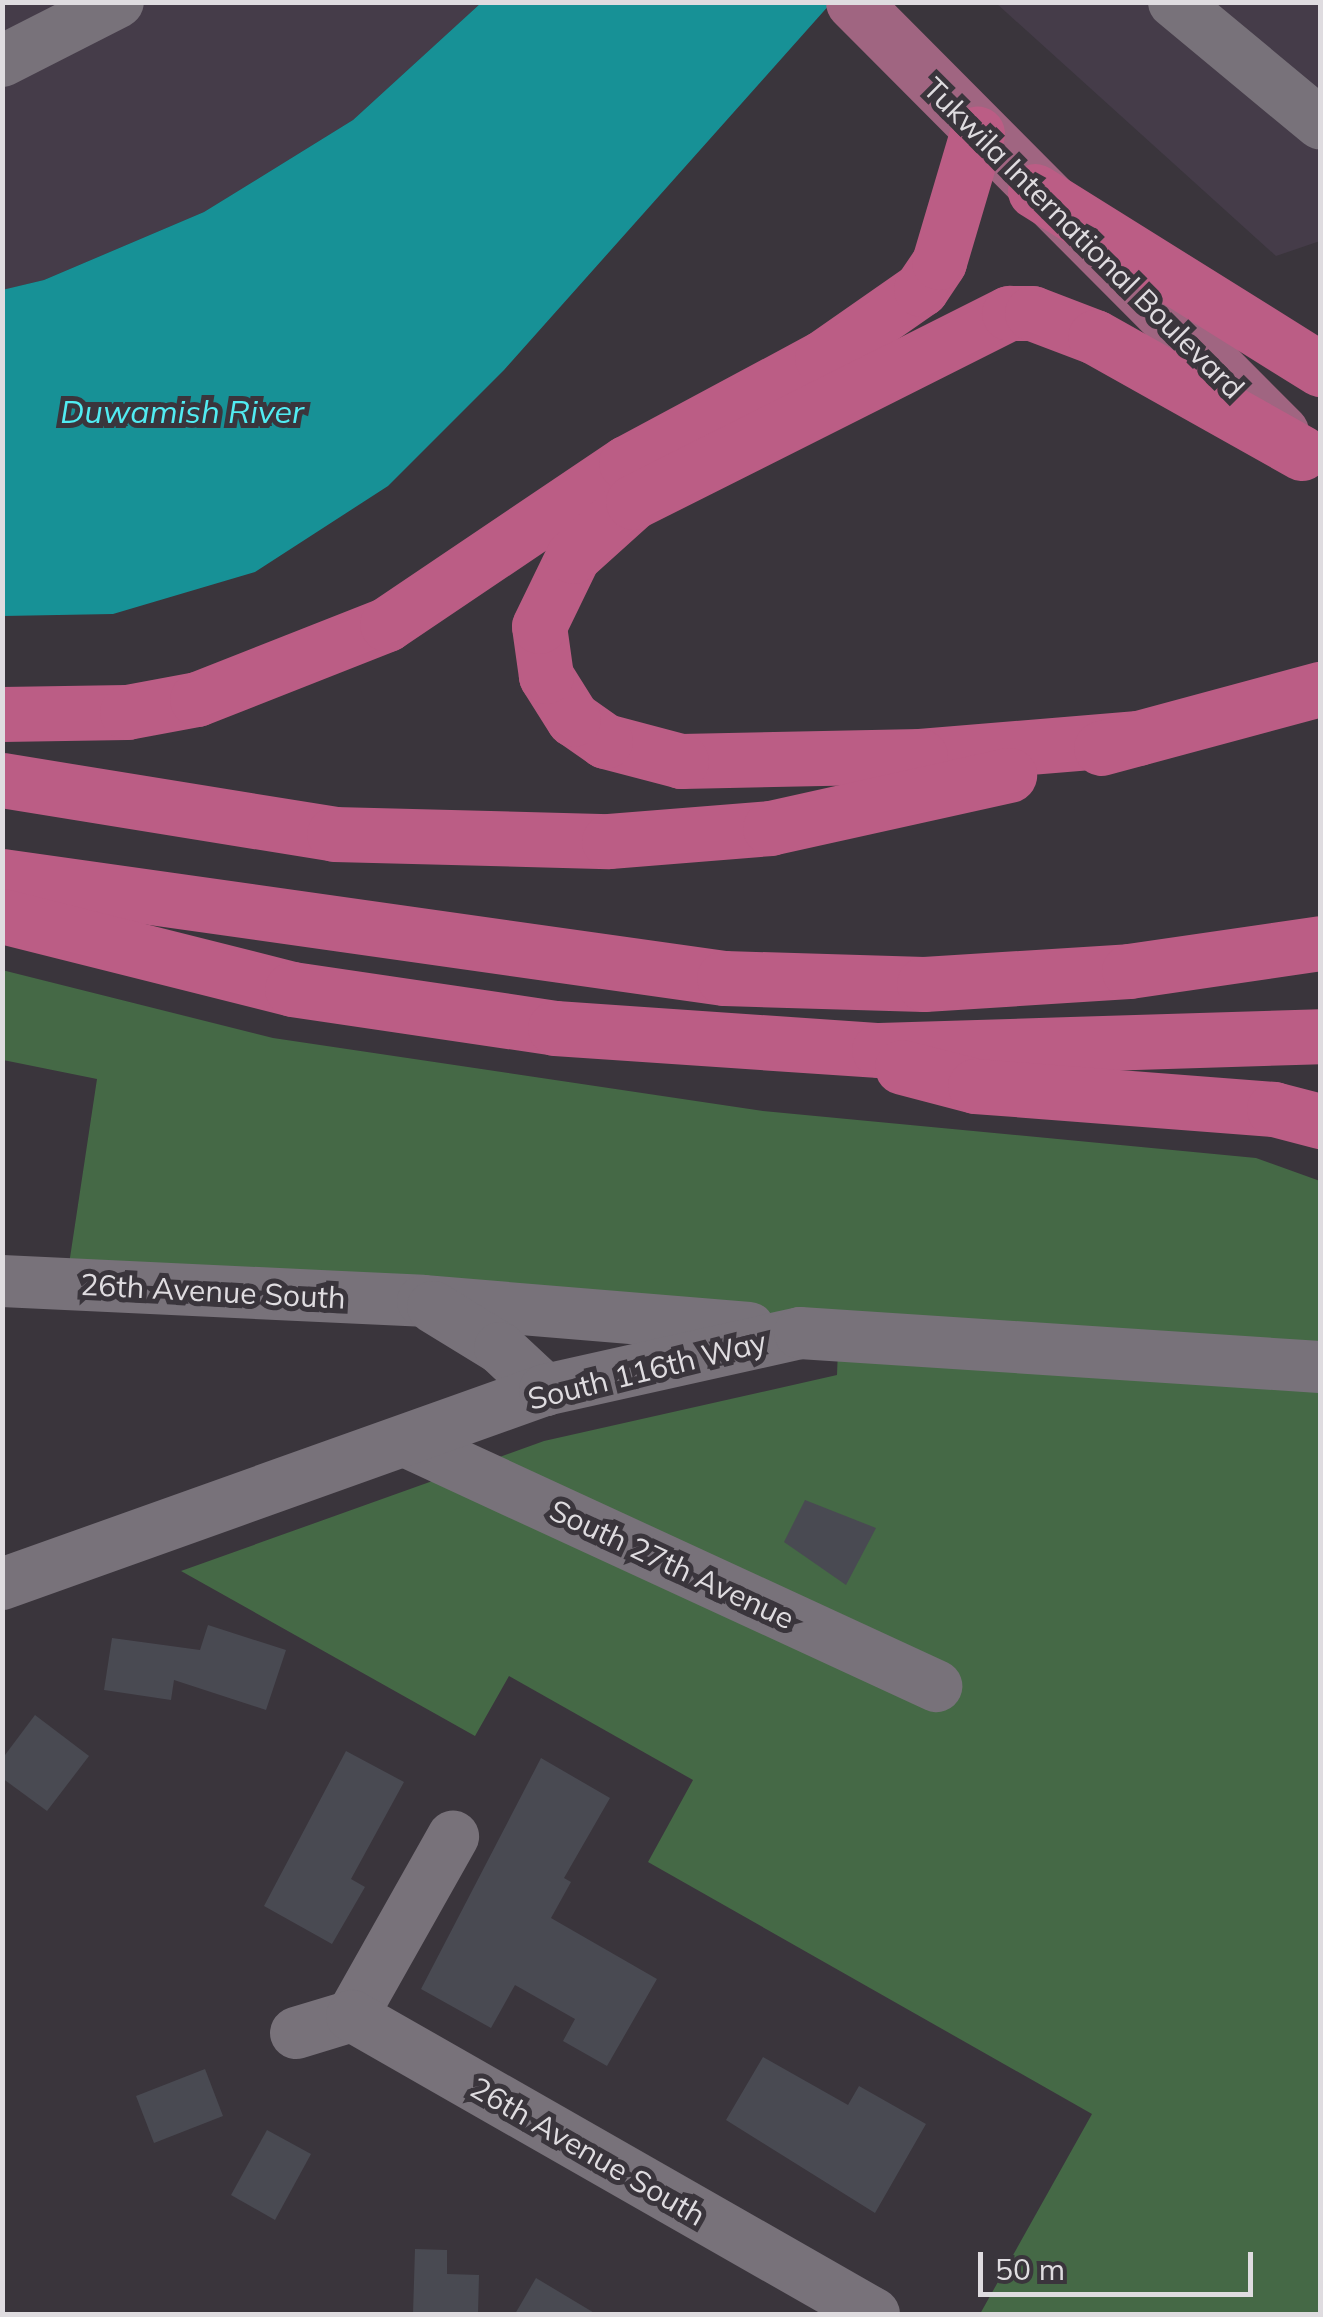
<!DOCTYPE html>
<style>
body{margin:0}
#map{position:relative;width:1323px;height:2317px;overflow:hidden;background:#3a353c;font-family:Mulish,sans-serif}
div>[style]{position:absolute}
.built>*{inset:0;background:#453c49}
.green>*{inset:0;background:#456946}
.water>*{inset:0;background:#179196}
.building>*{inset:0;background:#494a52}
.minor>*{height:52px;margin:-26px;padding:0 26px;transform-origin:26px;border-radius:26px;background:#78727a}
.major>*{height:55px;margin:-27.5px;padding:0 27.5px;transform-origin:27.5px;border-radius:27.5px;background:#a06581}
.highway>*{height:55px;margin:-27.5px;padding:0 27.5px;transform-origin:27.5px;border-radius:27.5px;background:#bb5d85}
span{translate:-50% -50%;white-space:nowrap;text-align:center;line-height:1.15;-webkit-text-stroke:10px #3a353c;paint-order:stroke}
.street-label{font-size:30px;color:#dfdce0}
.water-label{font-size:32px;color:#51ecf2;font-style:italic}
.frame{position:absolute;inset:0;border:5px solid #dfdce0;pointer-events:none}
.scale{position:absolute;left:978px;top:2252px;width:275px;height:45px;box-sizing:border-box;border:5px solid #dfdce0;border-top:0;padding-left:12px;font-size:30px;line-height:35px;white-space:nowrap;color:#dfdce0;-webkit-text-stroke:8px #3a353c;paint-order:stroke}
</style>
<div id="map">
<div class="built">
<div style="clip-path:polygon(2px 3px,481px 3px,353px 120px,204px 212px,44px 280px,3px 290px)"></div>
<div style="clip-path:polygon(996px 3px,1320px 3px,1320px 241px,1276px 256px)"></div>
</div>
<div class="green">
<div style="clip-path:polygon(2px 970px,273px 1038px,763px 1111px,1256px 1158px,1320px 1181px,1320px 2314px,980px 2314px,1092px 2114px,648px 1862px,693px 1780px,509px 1676px,475px 1736px,181px 1571px,544px 1441px,837px 1375px,839px 1322px,68px 1271px,97px 1079px,3px 1060px)"></div>
</div>
<div class="water">
<div style="clip-path:polygon(481px 3px,831px 3px,504px 370px,388px 486px,255px 572px,113px 614px,3px 616px,2px 290px,44px 280px,204px 212px,353px 120px)"></div>
</div>
<div class="building">
<div style="clip-path:polygon(805px 1500px,876px 1528px,846px 1585px,784px 1542px)"></div>
<div style="clip-path:polygon(208px 1625px,286px 1650px,266px 1710px,174px 1680px,171px 1700px,104px 1690px,112px 1638px,200px 1650px)"></div>
<div style="clip-path:polygon(35px 1715px,89px 1756px,47px 1811px,2px 1778px,2px 1759px)"></div>
<div style="clip-path:polygon(346px 1751px,404px 1782px,351px 1879px,365px 1887px,332px 1944px,264px 1906px)"></div>
<div style="clip-path:polygon(541px 1758px,610px 1798px,564px 1878px,571px 1882px,551px 1918px,657px 1979px,607px 2066px,563px 2041px,575px 2019px,515px 1985px,491px 2028px,421px 1989px)"></div>
<div style="clip-path:polygon(763px 2057px,848px 2105px,859px 2086px,926px 2124px,875px 2213px,726px 2120px)"></div>
<div style="clip-path:polygon(205px 2069px,223px 2116px,154px 2143px,136px 2096px)"></div>
<div style="clip-path:polygon(267px 2130px,311px 2154px,275px 2220px,231px 2195px)"></div>
<div style="clip-path:polygon(415px 2249px,447px 2250px,447px 2274px,479px 2275px,478px 2314px,413px 2314px)"></div>
<div style="clip-path:polygon(536px 2278px,596px 2314px,515px 2314px)"></div>
</div>
<div class="minor">
<div style="left:1174px;top:2px;width:190px;rotate:39.7deg"></div>
<div style="left:2px;top:61px;width:130px;rotate:-27deg"></div>
<div style="left:2px;top:1281px;width:421px;rotate:2.7deg"></div>
<div style="left:423px;top:1301px;width:327px;rotate:4.7deg"></div>
<div style="left:433px;top:1307px;width:79px;rotate:31.5deg"></div>
<div style="left:500px;top:1348px;width:62px;rotate:43deg"></div>
<div style="left:407px;top:1442px;width:583px;rotate:24.76deg"></div>
<div style="left:2px;top:1584px;width:577px;rotate:-19.66deg"></div>
<div style="left:545px;top:1390px;width:261px;rotate:-12.6deg"></div>
<div style="left:800px;top:1333px;width:521px;rotate:3.74deg"></div>
<div style="left:352px;top:2016px;width:206px;rotate:-60.6deg"></div>
<div style="left:296px;top:2033px;width:59px;rotate:-16.9deg"></div>
<div style="left:352px;top:2016px;width:601px;rotate:29.72deg"></div>
</div>
<div class="major">
<div style="left:853px;top:2px;width:607px;rotate:45.13deg"></div>
</div>
<div class="highway">
<div style="left:1035px;top:191px;width:336px;rotate:32deg"></div>
<div style="left:2px;top:714px;width:125px;rotate:-0.9deg"></div>
<div style="left:127px;top:712px;width:71px;rotate:-10.5deg"></div>
<div style="left:197px;top:699px;width:204px;rotate:-21.5deg"></div>
<div style="left:387px;top:624px;width:288px;rotate:-34deg"></div>
<div style="left:626px;top:463px;width:222px;rotate:-28.2deg"></div>
<div style="left:822px;top:358px;width:121px;rotate:-34.9deg"></div>
<div style="left:921px;top:289px;width:32px;rotate:-56deg"></div>
<div style="left:939px;top:262px;width:134px;rotate:-73.5deg"></div>
<div style="left:1138px;top:738px;width:219px;rotate:175.3deg"></div>
<div style="left:920px;top:756px;width:239px;rotate:178.8deg"></div>
<div style="left:681px;top:761px;width:79px;rotate:-165.3deg"></div>
<div style="left:605px;top:741px;width:39px;rotate:-145deg"></div>
<div style="left:573px;top:719px;width:51px;rotate:-122.1deg"></div>
<div style="left:546px;top:676px;width:50px;rotate:-98deg"></div>
<div style="left:539px;top:626px;width:78px;rotate:-64.1deg"></div>
<div style="left:573px;top:556px;width:81px;rotate:-42deg"></div>
<div style="left:633px;top:502px;width:421px;rotate:-26.7deg"></div>
<div style="left:1009px;top:313px;width:23px"></div>
<div style="left:1032px;top:313px;width:67px;rotate:20.9deg"></div>
<div style="left:1095px;top:337px;width:237px;rotate:29.3deg"></div>
<div style="left:1101px;top:748px;width:227px;rotate:-15.1deg"></div>
<div style="left:2px;top:780px;width:336px;rotate:9.2deg"></div>
<div style="left:334px;top:834px;width:275px;rotate:1.5deg"></div>
<div style="left:609px;top:841px;width:162px;rotate:-4.6deg"></div>
<div style="left:770px;top:828px;width:245px;rotate:-12.5deg"></div>
<div style="left:2px;top:876px;width:729px;rotate:8.04deg"></div>
<div style="left:724px;top:978px;width:200px;rotate:1.7deg"></div>
<div style="left:924px;top:984px;width:205px;rotate:-3.6deg"></div>
<div style="left:1129px;top:971px;width:193px;rotate:-8.3deg"></div>
<div style="left:2px;top:916px;width:299px;rotate:14.1deg"></div>
<div style="left:292px;top:989px;width:266px;rotate:8.4deg"></div>
<div style="left:555px;top:1028px;width:325px;rotate:3.9deg"></div>
<div style="left:879px;top:1050px;width:441px;rotate:-1.8deg"></div>
<div style="left:902px;top:1067px;width:75px;rotate:14.6deg"></div>
<div style="left:975px;top:1086px;width:300px;rotate:4.4deg"></div>
<div style="left:1274px;top:1109px;width:48px;rotate:14.6deg"></div>
</div>
<div class="street-label">
<span style="left:1084px;top:238px;rotate:45deg">Tukwila International Boulevard</span>
<span style="left:213px;top:1291px;rotate:3deg">26th Avenue South</span>
<span style="left:647px;top:1370px;rotate:-14deg">South 116th Way</span>
<span style="left:672px;top:1564px;rotate:25deg">South 27th Avenue</span>
<span style="left:588px;top:2151px;rotate:30deg">26th Avenue South</span>
</div>
<div class="water-label">
<span style="left:182px;top:411px">Duwamish River</span>
</div>
<div class="frame"></div>
<div class="scale">50 m</div>
</div>
